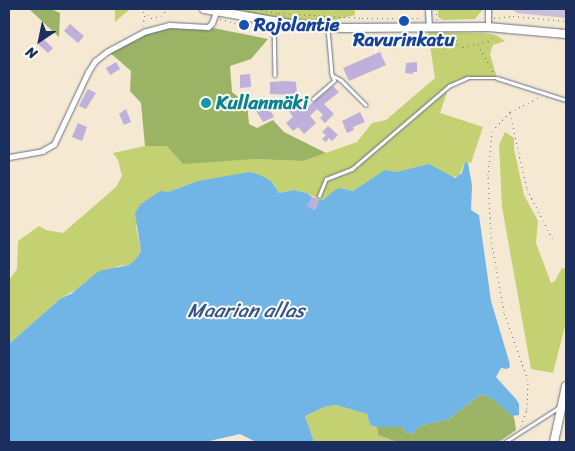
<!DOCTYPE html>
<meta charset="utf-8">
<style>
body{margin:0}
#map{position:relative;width:575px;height:451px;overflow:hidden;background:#f5e9d3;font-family:Sriracha,sans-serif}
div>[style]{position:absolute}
.industrial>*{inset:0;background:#cabfd6}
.green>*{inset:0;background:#c3d172}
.forest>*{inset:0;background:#9ab364}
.water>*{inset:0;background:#71b4e6}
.building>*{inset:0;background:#beb0db}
.path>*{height:1px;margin-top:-0.5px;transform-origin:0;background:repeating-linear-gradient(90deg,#677087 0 1px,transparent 0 5px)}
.roads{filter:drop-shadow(0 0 1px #677087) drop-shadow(0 0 1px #677087)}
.lane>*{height:2.5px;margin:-1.25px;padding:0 1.25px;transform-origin:1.25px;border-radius:1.25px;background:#fff}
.street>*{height:5px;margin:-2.5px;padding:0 2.5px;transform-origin:2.5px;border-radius:2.5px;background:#fff}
.secondary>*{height:8px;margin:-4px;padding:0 4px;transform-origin:4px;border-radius:4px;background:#fff}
.dots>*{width:14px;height:14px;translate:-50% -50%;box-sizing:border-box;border:2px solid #fdfcf7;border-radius:50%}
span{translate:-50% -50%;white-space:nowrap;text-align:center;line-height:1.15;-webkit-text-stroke:4px #fdfcf7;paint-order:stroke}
.transit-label{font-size:19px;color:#164399;font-weight:700}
.left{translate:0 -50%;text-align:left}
.culture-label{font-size:19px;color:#0d838f;font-weight:700}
.water-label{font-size:20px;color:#355787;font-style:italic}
.frame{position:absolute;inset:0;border:10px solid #1b2f5e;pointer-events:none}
.north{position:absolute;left:15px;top:15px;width:50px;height:50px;-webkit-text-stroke:4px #fdfcf7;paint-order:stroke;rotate:214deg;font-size:14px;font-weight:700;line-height:20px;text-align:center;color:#1b2f5e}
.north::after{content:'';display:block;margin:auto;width:18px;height:22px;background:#1b2f5e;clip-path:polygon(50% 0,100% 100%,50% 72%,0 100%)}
</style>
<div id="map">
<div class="industrial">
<div style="clip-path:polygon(511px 9px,566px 9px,566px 18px,517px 13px)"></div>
</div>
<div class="green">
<div style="clip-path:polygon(115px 9px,130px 9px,115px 22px)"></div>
<div style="clip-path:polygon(229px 9px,355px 9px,355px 15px,332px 21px,299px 21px,273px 19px)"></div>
<div style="clip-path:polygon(438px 9px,483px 9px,475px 19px,443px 20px,438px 17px)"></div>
<div style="clip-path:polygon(428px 32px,485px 33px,496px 35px,505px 41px,493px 45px,490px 54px,497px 78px,467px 78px,449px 86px,440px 113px,483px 127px,471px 163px,465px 162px,459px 176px,451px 177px,431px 165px,397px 172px,385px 171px,353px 191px,340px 188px,321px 201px,307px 193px,294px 190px,279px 193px,271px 181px,198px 181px,168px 192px,136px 226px,141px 251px,136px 259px,129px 265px,118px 266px,61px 298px,9px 344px,9px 280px,17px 269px,18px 241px,39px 226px,46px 230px,63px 233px,116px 187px,122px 176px,118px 160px,113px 153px,145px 146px,167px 146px,254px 159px,303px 161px,357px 142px,372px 123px,386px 120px,435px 78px)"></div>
<div style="clip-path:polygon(505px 132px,514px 138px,514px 149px,524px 195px,538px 221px,536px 243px,551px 283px,555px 281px,562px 268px,566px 269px,566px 322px,553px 373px,531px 369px,502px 207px,499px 145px)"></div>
<div style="clip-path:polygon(336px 405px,367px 414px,370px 425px,377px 427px,378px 435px,397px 442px,314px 442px,305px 416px,324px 407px)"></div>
</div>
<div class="forest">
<div style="clip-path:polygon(29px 9px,51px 9px,60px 13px,59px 37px)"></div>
<div style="clip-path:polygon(170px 25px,208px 27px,268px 39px,251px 59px,230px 66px,232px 92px,247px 104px,249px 124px,257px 128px,273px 120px,284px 132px,326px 153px,303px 161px,254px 159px,183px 164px,167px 146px,145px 146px,141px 103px,130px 91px,131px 71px,108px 51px,143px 32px)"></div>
<div style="clip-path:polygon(481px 394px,493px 399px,514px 417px,516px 430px,499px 442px,397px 442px,378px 435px,377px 427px,403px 427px,405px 432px,412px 434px,420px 426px,449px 419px)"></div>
</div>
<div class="water">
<div style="clip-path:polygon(465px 162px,468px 163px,472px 185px,471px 210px,479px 215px,491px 301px,509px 361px,510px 367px,507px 369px,501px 368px,496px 377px,516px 399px,519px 404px,519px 415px,512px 416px,493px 399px,481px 394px,449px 419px,420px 426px,412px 434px,405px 432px,403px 427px,377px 427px,370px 425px,367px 414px,336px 405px,324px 407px,305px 416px,314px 442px,256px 442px,240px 434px,205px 442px,9px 442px,9px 344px,61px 298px,71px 294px,99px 271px,129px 265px,136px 259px,141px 251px,135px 213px,141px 204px,160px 191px,168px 192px,198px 181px,250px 172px,260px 175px,271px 181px,279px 193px,294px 190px,307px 193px,312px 197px,308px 206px,315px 210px,319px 200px,323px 200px,335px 190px,340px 188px,353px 191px,385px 170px,397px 172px,429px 164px,455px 178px,462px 173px)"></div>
</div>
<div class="building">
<div style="clip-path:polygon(70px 24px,84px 36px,78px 43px,64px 31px)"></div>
<div style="clip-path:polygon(43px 39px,53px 48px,48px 53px,38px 44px)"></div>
<div style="clip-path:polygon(380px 52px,386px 65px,349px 81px,343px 68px)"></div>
<div style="clip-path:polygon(116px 62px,120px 69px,110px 75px,106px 68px)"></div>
<div style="clip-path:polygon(417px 62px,417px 72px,413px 72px,413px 74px,405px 73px,406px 63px)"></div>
<div style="clip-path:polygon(250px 74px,251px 87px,240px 88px,240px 75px)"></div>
<div style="clip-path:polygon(286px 81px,296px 82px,297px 95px,270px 94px,270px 82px)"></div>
<div style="clip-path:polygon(333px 86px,339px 92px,324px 104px,334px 114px,325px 123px,320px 118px,323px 115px,317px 109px,310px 116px,316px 123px,304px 134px,298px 127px,293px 131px,286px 123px,293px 117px,285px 106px,296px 97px,306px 108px)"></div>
<div style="clip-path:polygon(88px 89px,96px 93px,86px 109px,79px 106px)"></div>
<div style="clip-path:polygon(268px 106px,274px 117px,263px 122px,256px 111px)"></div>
<div style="clip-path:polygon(126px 109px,131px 122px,124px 125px,119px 114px)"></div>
<div style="clip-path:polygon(360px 112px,365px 122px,353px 127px,354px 130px,347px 133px,342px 121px)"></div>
<div style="clip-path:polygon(78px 123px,87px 127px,82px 141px,72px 137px)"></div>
<div style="clip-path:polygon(328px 126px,338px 135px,332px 141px,329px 138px,326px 142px,322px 139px,326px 135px,322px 132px)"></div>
<div style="clip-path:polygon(312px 197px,319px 200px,315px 210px,307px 206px)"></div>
</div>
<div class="path">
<div style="left:139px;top:9px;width:15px;rotate:37deg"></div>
<div style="left:151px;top:18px;width:10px;rotate:-11deg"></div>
<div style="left:161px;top:16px;width:9px;rotate:-49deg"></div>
<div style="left:256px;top:9px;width:23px;rotate:10deg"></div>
<div style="left:279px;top:13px;width:83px;rotate:3.4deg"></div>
<div style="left:362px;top:18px;width:60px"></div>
<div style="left:436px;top:9px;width:11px;rotate:85deg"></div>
<div style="left:455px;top:9px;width:4px;rotate:90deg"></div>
<div style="left:494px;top:18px;width:19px;rotate:-6deg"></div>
<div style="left:513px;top:16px;width:53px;rotate:5.4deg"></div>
<div style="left:220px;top:19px;width:25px;rotate:14deg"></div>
<div style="left:143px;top:26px;width:11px;rotate:-80deg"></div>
<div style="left:455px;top:35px;width:9px;rotate:77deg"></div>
<div style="left:457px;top:44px;width:7px;rotate:27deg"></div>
<div style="left:463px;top:47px;width:26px;rotate:-13deg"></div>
<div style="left:488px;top:41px;width:10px;rotate:-37deg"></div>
<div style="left:478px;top:44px;width:34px;rotate:62deg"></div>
<div style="left:510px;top:113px;width:78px;rotate:77.4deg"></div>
<div style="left:527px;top:189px;width:57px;rotate:63deg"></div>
<div style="left:521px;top:426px;width:18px;rotate:-71deg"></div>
<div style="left:527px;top:409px;width:29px;rotate:-88deg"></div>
<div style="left:528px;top:380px;width:72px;rotate:-109.4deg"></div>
<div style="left:504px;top:312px;width:75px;rotate:-100deg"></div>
<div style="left:491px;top:238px;width:62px;rotate:-92.8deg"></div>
<div style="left:488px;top:176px;width:45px;rotate:-84.9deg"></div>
<div style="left:492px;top:131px;width:26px;rotate:-47deg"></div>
<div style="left:510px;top:112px;width:35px;rotate:-27deg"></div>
<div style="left:564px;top:442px;width:8px;rotate:-76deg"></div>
</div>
<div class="roads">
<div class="lane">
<div style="left:274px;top:23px;width:52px;rotate:88.9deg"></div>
<div style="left:328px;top:28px;width:47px;rotate:85.1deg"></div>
<div style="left:332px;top:75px;width:10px;rotate:29deg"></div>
<div style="left:341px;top:80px;width:35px;rotate:45deg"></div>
<div style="left:313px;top:99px;width:28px;rotate:-41deg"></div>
<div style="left:334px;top:81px;width:6px;rotate:-108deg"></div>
<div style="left:319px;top:196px;width:18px;rotate:-68deg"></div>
<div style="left:326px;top:179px;width:28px;rotate:-21deg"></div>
<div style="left:352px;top:169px;width:128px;rotate:-40.6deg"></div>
<div style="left:449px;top:86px;width:20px;rotate:-24deg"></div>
<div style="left:467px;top:78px;width:30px"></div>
<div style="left:497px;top:78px;width:72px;rotate:17.7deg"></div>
<div style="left:505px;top:442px;width:63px;rotate:-32.7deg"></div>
</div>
<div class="street">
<div style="left:428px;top:9px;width:18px;rotate:87deg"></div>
<div style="left:488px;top:9px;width:18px;rotate:90deg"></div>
<div style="left:9px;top:157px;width:34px;rotate:-10deg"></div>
<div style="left:42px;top:151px;width:14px;rotate:-30deg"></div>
<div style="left:54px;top:144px;width:80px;rotate:-64.7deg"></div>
<div style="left:88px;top:72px;width:13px;rotate:-58deg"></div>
<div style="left:95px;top:61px;width:16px;rotate:-38deg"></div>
<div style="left:108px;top:51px;width:40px;rotate:-28deg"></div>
<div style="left:143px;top:32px;width:28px;rotate:-15deg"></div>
<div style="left:170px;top:25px;width:38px;rotate:3deg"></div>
<div style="left:208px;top:27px;width:6px;rotate:-45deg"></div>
<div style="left:212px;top:23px;width:12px;rotate:-70deg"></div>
</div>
<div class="secondary">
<div style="left:204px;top:9px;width:88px;rotate:9.8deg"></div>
<div style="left:291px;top:24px;width:52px;rotate:4.4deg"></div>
<div style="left:343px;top:28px;width:145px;rotate:-0.4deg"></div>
<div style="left:488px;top:27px;width:78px;rotate:5.1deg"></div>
<div style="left:554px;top:442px;width:57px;rotate:-77.9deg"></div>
</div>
</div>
<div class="dots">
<div style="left:404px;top:21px;background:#1a4fb4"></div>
<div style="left:244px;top:25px;background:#1a4fb4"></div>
<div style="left:206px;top:103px;background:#0f9aa8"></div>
</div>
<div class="transit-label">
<span class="left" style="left:254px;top:25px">Rojolantie</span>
<span style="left:404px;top:40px">Ravurinkatu</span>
</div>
<div class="culture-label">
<span class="left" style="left:216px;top:103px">Kullanmäki</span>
</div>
<div class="water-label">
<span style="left:246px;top:310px">Maarian allas</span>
</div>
<div class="frame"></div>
<div class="north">N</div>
</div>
